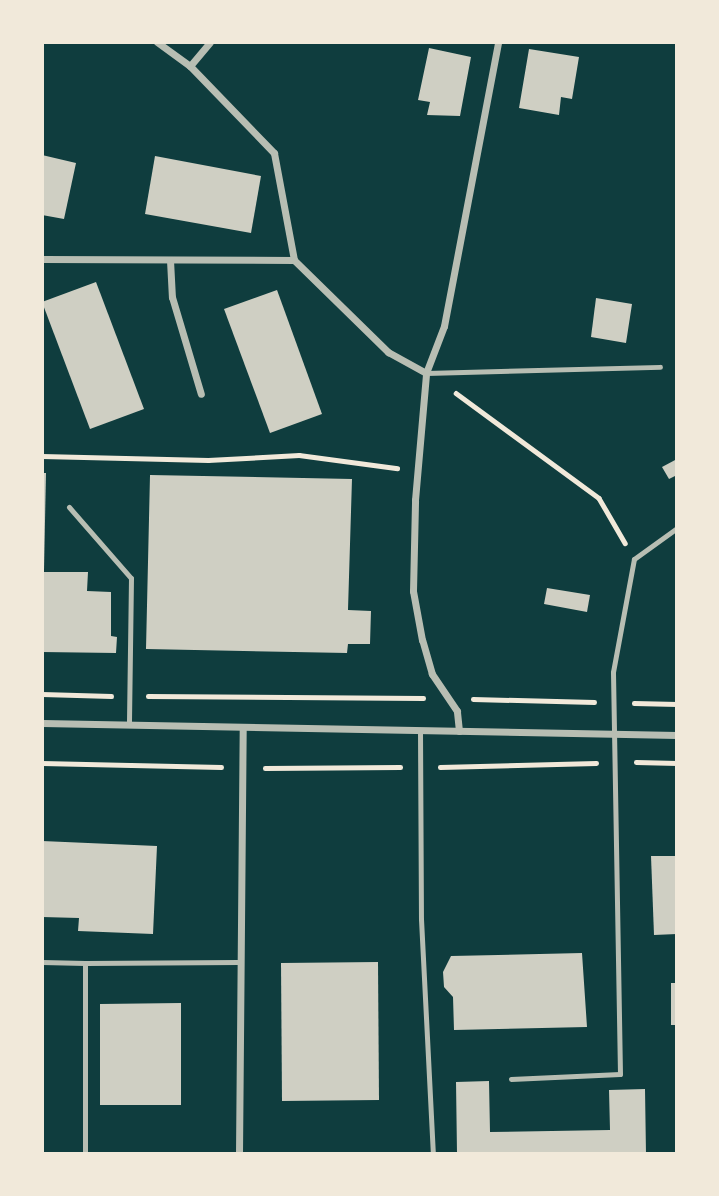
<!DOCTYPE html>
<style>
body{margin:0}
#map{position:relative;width:719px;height:1196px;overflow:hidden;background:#0f3d3e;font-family:"Sofia Sans Condensed",sans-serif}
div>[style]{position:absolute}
.building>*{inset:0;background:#cfcfc3}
.path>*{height:4.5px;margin:-2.25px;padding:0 2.25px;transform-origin:2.25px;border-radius:2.25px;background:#f1e9da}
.service>*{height:5px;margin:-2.5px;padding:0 2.5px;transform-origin:2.5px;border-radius:2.5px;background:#b8beb3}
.minor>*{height:7px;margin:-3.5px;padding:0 3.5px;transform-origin:3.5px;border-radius:3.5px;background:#b8beb3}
span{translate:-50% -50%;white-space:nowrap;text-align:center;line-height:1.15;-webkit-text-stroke:5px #f1e9da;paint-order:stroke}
.frame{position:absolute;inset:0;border:44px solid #f1e9da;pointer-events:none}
</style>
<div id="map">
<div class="building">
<div style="clip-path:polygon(429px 48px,471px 57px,460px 116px,427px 115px,430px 102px,418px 100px)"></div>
<div style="clip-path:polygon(529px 49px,579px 57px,572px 99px,561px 97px,559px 115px,519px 108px)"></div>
<div style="clip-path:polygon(42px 155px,76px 163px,64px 219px,42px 215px)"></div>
<div style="clip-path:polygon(155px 156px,261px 176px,251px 233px,145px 214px)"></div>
<div style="clip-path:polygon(96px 282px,144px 409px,90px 429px,42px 302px)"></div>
<div style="clip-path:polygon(277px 290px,322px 414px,270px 433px,224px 309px)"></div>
<div style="clip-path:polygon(596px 298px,632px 304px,626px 343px,591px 337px)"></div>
<div style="clip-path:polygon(677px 459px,677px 475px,669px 479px,662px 467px)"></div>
<div style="clip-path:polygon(42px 473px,46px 473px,44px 570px,42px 570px)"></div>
<div style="clip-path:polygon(150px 475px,352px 479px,348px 610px,371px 611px,370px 644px,348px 644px,347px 653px,146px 649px)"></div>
<div style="clip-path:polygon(42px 572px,88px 572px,87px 591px,111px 592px,111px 636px,117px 637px,116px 653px,42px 652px)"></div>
<div style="clip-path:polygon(547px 588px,590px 595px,587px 612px,544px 604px)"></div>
<div style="clip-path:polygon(42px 841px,157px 846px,153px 934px,78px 931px,79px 918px,42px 917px)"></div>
<div style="clip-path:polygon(651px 856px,677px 856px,677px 934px,654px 935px)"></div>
<div style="clip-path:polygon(582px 953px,587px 1027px,454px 1030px,453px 997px,444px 987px,443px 972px,451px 956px)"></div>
<div style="clip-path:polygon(378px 962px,379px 1100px,282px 1101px,281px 963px)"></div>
<div style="clip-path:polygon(671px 983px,677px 983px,677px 1025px,671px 1025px)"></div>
<div style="clip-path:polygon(181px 1003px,181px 1105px,100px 1105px,100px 1004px)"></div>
<div style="clip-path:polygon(489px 1081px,490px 1132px,610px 1130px,609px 1090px,645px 1089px,646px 1154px,457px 1154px,456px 1082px)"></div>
</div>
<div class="path">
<div style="left:456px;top:393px;width:177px;rotate:36.3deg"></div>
<div style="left:599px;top:498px;width:52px;rotate:60deg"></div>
<div style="left:42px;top:456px;width:166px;rotate:1.4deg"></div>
<div style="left:208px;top:460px;width:91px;rotate:-3.1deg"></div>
<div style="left:299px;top:455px;width:99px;rotate:7.6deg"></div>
<div style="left:42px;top:694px;width:69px;rotate:1.7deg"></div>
<div style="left:148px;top:696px;width:275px;rotate:0.4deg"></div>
<div style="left:473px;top:699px;width:121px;rotate:1.4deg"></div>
<div style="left:634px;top:703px;width:43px;rotate:1.3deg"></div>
<div style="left:636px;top:762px;width:41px;rotate:1.4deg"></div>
<div style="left:42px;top:763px;width:179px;rotate:1.3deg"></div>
<div style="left:440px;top:767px;width:156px;rotate:-1.5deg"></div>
<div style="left:265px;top:768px;width:135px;rotate:-0.4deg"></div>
</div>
<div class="service">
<div style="left:426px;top:373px;width:234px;rotate:-1.5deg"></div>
<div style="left:69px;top:507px;width:94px;rotate:48.9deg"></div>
<div style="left:131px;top:578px;width:147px;rotate:90.8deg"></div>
<div style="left:420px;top:731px;width:188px;rotate:89.7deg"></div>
<div style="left:421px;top:919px;width:235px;rotate:87.1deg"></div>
<div style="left:42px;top:962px;width:43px;rotate:1.3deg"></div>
<div style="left:85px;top:963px;width:191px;rotate:90deg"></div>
<div style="left:85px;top:963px;width:154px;rotate:-0.4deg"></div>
<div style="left:511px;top:1079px;width:109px;rotate:-2.6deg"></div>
<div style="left:620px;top:1074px;width:402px;rotate:-91deg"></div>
<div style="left:613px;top:672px;width:115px;rotate:-79.5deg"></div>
<div style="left:634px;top:559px;width:53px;rotate:-35.8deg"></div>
</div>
<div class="minor">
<div style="left:157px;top:42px;width:41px;rotate:36deg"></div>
<div style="left:190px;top:66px;width:121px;rotate:46deg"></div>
<div style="left:274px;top:153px;width:109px;rotate:79.4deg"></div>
<div style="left:294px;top:260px;width:132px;rotate:44.4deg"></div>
<div style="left:388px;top:352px;width:43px;rotate:28.9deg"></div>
<div style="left:190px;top:66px;width:31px;rotate:-50deg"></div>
<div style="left:42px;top:259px;width:252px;rotate:0.2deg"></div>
<div style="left:170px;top:260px;width:37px;rotate:87deg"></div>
<div style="left:172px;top:297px;width:101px;rotate:73.4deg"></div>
<div style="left:42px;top:723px;width:635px;rotate:1.08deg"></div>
<div style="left:459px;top:731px;width:20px;rotate:-96deg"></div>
<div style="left:457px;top:711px;width:45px;rotate:-124deg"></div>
<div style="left:432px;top:674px;width:35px;rotate:-106deg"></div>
<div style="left:422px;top:640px;width:50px;rotate:-100.4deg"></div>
<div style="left:413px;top:591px;width:91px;rotate:-88.7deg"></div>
<div style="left:415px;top:500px;width:127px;rotate:-85deg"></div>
<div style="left:426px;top:373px;width:50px;rotate:-69deg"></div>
<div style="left:444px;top:326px;width:289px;rotate:-79.2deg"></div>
<div style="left:239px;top:1154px;width:427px;rotate:-89.5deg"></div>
</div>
<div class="frame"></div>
</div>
